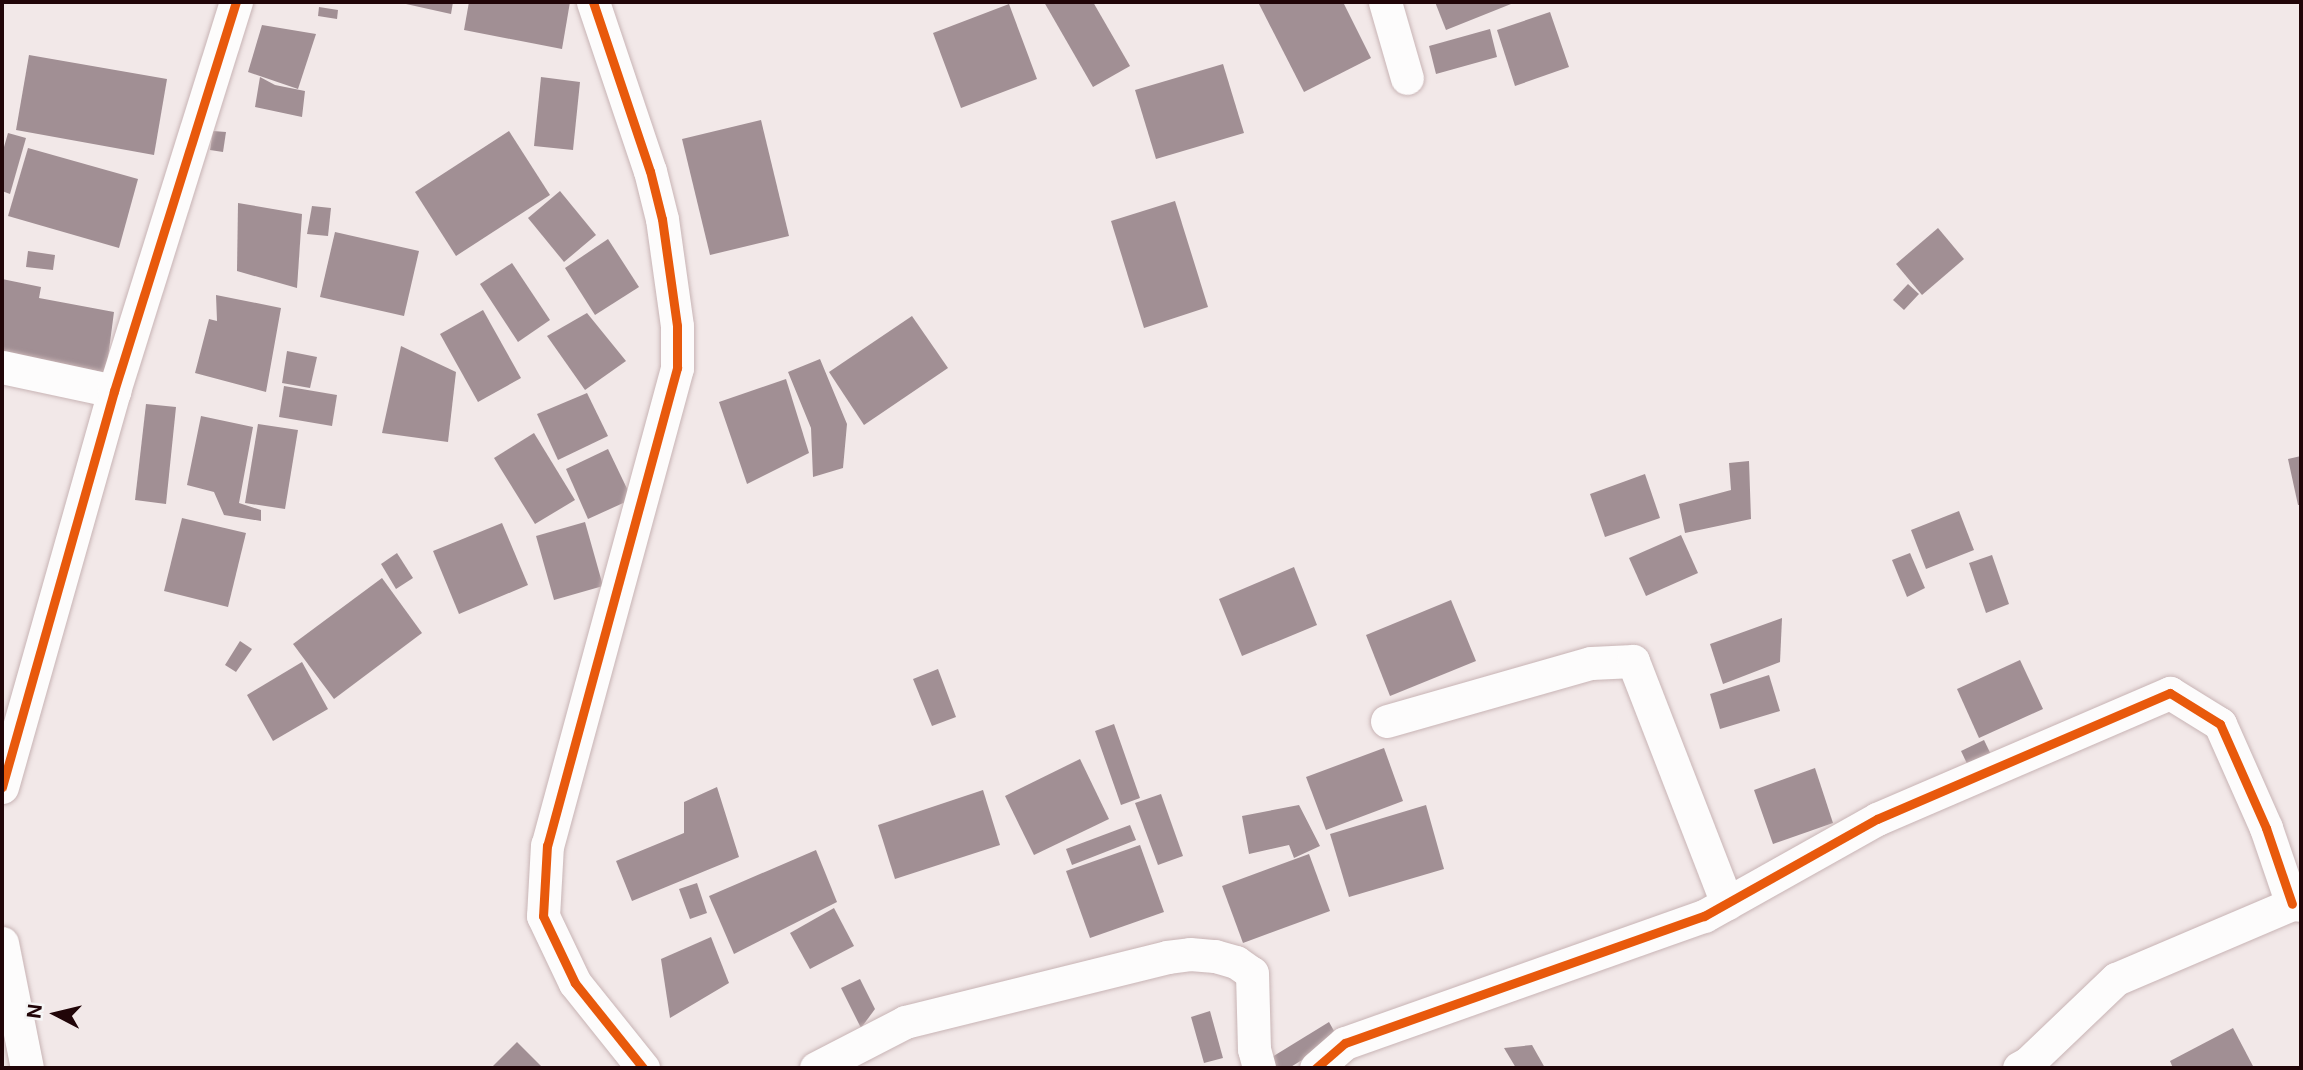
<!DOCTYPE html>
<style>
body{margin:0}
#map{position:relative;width:2303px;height:1070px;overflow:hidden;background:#f2e8e8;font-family:Inter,sans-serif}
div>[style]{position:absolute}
.building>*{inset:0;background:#a18f94}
.roads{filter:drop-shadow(0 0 2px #c8b4b5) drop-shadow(0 0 2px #c8b4b5)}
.minor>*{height:33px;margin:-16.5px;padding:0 16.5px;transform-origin:16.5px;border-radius:16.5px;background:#fdfcfc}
.cycleway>*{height:9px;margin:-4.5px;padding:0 4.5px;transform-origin:4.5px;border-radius:4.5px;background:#e8590c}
span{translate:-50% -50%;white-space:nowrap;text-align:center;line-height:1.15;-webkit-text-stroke:7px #f6f6f6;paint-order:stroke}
.frame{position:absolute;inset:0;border:4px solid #210508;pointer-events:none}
.north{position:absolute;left:21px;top:979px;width:70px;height:70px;-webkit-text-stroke:5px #f6f6f6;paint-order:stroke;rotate:277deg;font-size:19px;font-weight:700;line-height:28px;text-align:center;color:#210508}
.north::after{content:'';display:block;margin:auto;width:24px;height:32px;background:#210508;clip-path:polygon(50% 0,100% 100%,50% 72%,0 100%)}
</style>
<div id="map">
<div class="building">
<div style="clip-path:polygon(397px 2px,453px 2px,451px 14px)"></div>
<div style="clip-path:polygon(469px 2px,570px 2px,562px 49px,464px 30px)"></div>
<div style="clip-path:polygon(1044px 2px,1093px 2px,1130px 66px,1093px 87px)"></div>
<div style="clip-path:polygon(1258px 2px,1343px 2px,1371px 58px,1304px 92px)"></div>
<div style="clip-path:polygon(1435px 2px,1516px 2px,1446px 30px)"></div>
<div style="clip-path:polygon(1009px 4px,1037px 79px,961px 108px,933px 33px)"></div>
<div style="clip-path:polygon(319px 7px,338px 10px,337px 19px,318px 16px)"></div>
<div style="clip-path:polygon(1550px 12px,1569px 67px,1515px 86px,1497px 30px)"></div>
<div style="clip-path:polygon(262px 25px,316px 34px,298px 89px,248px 72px)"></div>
<div style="clip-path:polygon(1490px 29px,1497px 57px,1436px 74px,1429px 46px)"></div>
<div style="clip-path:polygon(29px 55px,167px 79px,154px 155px,16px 130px)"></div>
<div style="clip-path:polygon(1223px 64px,1244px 133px,1156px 159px,1135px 90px)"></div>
<div style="clip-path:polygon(260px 77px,275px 85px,305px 91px,302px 117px,255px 107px)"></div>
<div style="clip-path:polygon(541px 77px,580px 82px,573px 150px,534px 146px)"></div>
<div style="clip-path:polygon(761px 120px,789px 236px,710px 255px,682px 139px)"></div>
<div style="clip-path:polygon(213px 131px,226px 132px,223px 152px,210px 150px)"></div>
<div style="clip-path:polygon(509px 131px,550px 195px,456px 256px,415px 192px)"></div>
<div style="clip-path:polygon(8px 133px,26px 138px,10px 194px,2px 191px,2px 154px)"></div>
<div style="clip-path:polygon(28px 148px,138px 179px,119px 248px,8px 216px)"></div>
<div style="clip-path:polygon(560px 191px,596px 235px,564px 262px,528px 218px)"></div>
<div style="clip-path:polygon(1175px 201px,1208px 307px,1144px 328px,1111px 221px)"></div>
<div style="clip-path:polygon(238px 203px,302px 214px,297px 288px,237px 271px)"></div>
<div style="clip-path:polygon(312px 206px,331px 208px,328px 236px,307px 234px)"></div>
<div style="clip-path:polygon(1938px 228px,1964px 259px,1922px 295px,1896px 264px)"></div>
<div style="clip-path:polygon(335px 232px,419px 251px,404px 316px,320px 297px)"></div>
<div style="clip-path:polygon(608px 239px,639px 287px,595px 315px,565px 268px)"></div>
<div style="clip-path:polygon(28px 251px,55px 255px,53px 270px,26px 267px)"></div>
<div style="clip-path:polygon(512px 263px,550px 320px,518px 342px,480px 284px)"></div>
<div style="clip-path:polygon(2px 279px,41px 287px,39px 298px,114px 312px,106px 373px,2px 352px)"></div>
<div style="clip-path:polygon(1908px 284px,1919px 294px,1904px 310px,1893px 300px)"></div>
<div style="clip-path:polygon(216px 295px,281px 308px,266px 392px,195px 373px,209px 319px,217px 321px)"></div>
<div style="clip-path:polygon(483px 310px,521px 378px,478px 402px,440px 334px)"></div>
<div style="clip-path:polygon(587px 313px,626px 361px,585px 390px,547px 336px)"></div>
<div style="clip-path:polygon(912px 316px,948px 368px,864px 425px,829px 372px)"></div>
<div style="clip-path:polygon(401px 346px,456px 372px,448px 442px,382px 433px)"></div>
<div style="clip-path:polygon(287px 351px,317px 357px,310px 388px,282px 383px)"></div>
<div style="clip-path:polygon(820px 359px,847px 424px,843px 468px,813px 477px,811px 428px,788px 372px)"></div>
<div style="clip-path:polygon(786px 379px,809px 453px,747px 484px,719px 402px)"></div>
<div style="clip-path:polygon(284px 386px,337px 395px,332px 426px,279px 417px)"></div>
<div style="clip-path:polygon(587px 393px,608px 436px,558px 460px,537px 414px)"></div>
<div style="clip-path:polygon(146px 404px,176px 407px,166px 504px,135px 500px)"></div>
<div style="clip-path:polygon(201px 416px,253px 427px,239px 503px,261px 510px,261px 521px,224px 515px,214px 492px,187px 485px)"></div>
<div style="clip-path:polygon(258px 424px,298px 430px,285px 509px,245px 503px)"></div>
<div style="clip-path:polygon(534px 433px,575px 500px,535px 524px,494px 458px)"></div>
<div style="clip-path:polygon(608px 449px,632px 499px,588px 519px,566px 469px)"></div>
<div style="clip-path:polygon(2301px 456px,2301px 505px,2298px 505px,2288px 459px)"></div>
<div style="clip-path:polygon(1749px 461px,1751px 519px,1685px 533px,1679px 504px,1731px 490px,1729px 463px)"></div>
<div style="clip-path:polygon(1645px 474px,1660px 518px,1605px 537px,1590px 494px)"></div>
<div style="clip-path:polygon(1959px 511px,1974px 550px,1926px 569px,1911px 530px)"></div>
<div style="clip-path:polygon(182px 518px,246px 533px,228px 607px,164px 591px)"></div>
<div style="clip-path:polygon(585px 522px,603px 586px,554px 600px,536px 536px)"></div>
<div style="clip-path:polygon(502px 523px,528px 585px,459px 614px,433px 551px)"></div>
<div style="clip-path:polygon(1681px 535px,1698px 573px,1646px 596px,1629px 558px)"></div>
<div style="clip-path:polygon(397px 553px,413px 578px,396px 589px,381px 564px)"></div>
<div style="clip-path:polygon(1910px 553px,1925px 588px,1907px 597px,1892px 560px)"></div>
<div style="clip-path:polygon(1992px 555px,2009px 604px,1986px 613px,1969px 563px)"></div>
<div style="clip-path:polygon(1294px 567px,1317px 625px,1242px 656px,1219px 599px)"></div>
<div style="clip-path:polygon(382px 578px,422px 633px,334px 699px,293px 644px)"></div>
<div style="clip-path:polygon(1451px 600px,1476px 661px,1390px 696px,1366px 635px)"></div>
<div style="clip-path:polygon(1782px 618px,1780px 662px,1723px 684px,1710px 644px)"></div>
<div style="clip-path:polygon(240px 641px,252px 649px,236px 672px,225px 665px)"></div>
<div style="clip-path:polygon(2020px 660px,2043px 709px,1979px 738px,1957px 689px)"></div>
<div style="clip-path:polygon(302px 662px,328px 709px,273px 741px,247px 695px)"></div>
<div style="clip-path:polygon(938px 669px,956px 717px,932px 726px,913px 679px)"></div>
<div style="clip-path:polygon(1769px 675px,1780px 711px,1720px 729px,1710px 694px)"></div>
<div style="clip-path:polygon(1114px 724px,1140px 798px,1121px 805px,1095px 731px)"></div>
<div style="clip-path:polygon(1984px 740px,1995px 763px,1972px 774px,1961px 751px)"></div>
<div style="clip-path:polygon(1384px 748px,1403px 801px,1326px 830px,1306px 777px)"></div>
<div style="clip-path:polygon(1080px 759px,1109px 819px,1034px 855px,1005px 796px)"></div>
<div style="clip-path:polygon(1815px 768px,1833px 823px,1773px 844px,1754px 790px)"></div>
<div style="clip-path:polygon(717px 787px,739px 857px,632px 901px,616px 861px,684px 833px,684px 802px)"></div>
<div style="clip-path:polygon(983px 790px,1000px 845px,895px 879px,878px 825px)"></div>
<div style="clip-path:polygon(1161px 794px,1183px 856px,1158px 865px,1135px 803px)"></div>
<div style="clip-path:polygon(1299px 805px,1320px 846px,1294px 858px,1289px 845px,1249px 854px,1242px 816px)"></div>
<div style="clip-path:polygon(1426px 805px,1444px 869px,1349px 897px,1330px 834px)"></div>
<div style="clip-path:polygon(1130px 825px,1136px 840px,1072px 865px,1066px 849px)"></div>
<div style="clip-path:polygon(1140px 845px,1164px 912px,1090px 938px,1066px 871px)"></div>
<div style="clip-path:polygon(816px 850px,837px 902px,734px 954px,709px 896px)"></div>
<div style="clip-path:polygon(1309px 854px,1330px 911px,1243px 943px,1222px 886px)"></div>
<div style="clip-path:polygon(697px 883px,707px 913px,690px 919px,679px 889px)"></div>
<div style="clip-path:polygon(834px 908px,854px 946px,810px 969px,790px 933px)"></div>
<div style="clip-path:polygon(711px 937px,729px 983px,670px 1018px,661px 959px)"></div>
<div style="clip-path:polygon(860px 979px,875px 1009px,861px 1028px,841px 988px)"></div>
<div style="clip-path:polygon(1210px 1011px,1223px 1058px,1204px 1063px,1191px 1017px)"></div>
<div style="clip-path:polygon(1329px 1022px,1338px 1038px,1289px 1068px,1272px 1068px,1267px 1060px)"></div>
<div style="clip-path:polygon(2233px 1028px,2254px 1068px,2173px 1068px,2170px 1061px)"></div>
<div style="clip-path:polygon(517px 1042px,543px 1068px,491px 1068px)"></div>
<div style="clip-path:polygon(1532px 1045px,1545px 1068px,1516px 1068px,1504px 1048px)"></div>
</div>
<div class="roads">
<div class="minor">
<div style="left:593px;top:2px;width:178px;rotate:71.4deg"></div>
<div style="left:650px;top:171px;width:49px;rotate:76deg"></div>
<div style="left:662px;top:219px;width:108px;rotate:82deg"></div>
<div style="left:677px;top:326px;width:42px;rotate:90deg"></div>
<div style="left:677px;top:368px;width:494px;rotate:105.2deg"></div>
<div style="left:547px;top:845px;width:71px;rotate:93.2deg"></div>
<div style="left:543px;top:916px;width:74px;rotate:64.5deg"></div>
<div style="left:575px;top:983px;width:109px;rotate:51.3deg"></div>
<div style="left:1385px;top:2px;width:79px;rotate:73.9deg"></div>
<div style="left:2px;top:367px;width:115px;rotate:12.1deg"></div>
<div style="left:1387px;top:721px;width:212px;rotate:-15.9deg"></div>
<div style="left:1591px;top:663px;width:42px;rotate:-2.7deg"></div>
<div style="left:1633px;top:661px;width:260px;rotate:68.8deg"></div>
<div style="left:2px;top:787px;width:412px;rotate:-74.2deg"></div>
<div style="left:114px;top:391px;width:408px;rotate:-72.6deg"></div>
<div style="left:2px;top:943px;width:127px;rotate:78.7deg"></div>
<div style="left:816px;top:1068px;width:100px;rotate:-27.3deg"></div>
<div style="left:905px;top:1022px;width:270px;rotate:-13.9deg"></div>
<div style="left:1167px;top:957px;width:23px;rotate:-7deg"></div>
<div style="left:1190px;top:954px;width:25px;rotate:5deg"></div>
<div style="left:1215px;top:956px;width:22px;rotate:16deg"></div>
<div style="left:1236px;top:962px;width:19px;rotate:35deg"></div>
<div style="left:1252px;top:973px;width:76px;rotate:88.5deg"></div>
<div style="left:1254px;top:1049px;width:20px;rotate:75deg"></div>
<div style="left:1316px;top:1068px;width:38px;rotate:-41deg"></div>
<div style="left:1345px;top:1043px;width:381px;rotate:-19.5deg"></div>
<div style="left:1704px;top:916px;width:198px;rotate:-29.3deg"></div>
<div style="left:1877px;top:819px;width:319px;rotate:-23.3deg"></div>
<div style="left:2170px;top:693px;width:59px;rotate:31.8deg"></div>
<div style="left:2220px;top:724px;width:114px;rotate:66.1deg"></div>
<div style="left:2266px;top:828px;width:80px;rotate:71.1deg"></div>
<div style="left:2019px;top:1068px;width:10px;rotate:-29deg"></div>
<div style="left:2028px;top:1063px;width:122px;rotate:-43.7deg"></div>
<div style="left:2116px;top:979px;width:191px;rotate:-23.1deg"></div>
<div style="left:2292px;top:904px;width:9px;rotate:6deg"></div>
</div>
</div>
<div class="cycleway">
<div style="left:593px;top:2px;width:178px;rotate:71.4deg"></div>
<div style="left:650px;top:171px;width:49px;rotate:76deg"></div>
<div style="left:662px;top:219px;width:108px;rotate:82deg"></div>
<div style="left:677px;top:326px;width:42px;rotate:90deg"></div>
<div style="left:677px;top:368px;width:494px;rotate:105.2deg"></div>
<div style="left:547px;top:845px;width:71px;rotate:93.2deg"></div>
<div style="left:543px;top:916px;width:74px;rotate:64.5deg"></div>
<div style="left:575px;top:983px;width:109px;rotate:51.3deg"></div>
<div style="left:2px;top:787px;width:412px;rotate:-74.2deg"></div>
<div style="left:114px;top:391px;width:408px;rotate:-72.6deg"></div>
<div style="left:1316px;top:1068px;width:38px;rotate:-41deg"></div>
<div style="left:1345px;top:1043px;width:381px;rotate:-19.5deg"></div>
<div style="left:1704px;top:916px;width:198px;rotate:-29.3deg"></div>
<div style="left:1877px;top:819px;width:319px;rotate:-23.3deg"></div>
<div style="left:2170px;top:693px;width:59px;rotate:31.8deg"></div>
<div style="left:2220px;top:724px;width:114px;rotate:66.1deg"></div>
<div style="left:2266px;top:828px;width:80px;rotate:71.1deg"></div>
</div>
<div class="frame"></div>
<div class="north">N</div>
</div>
